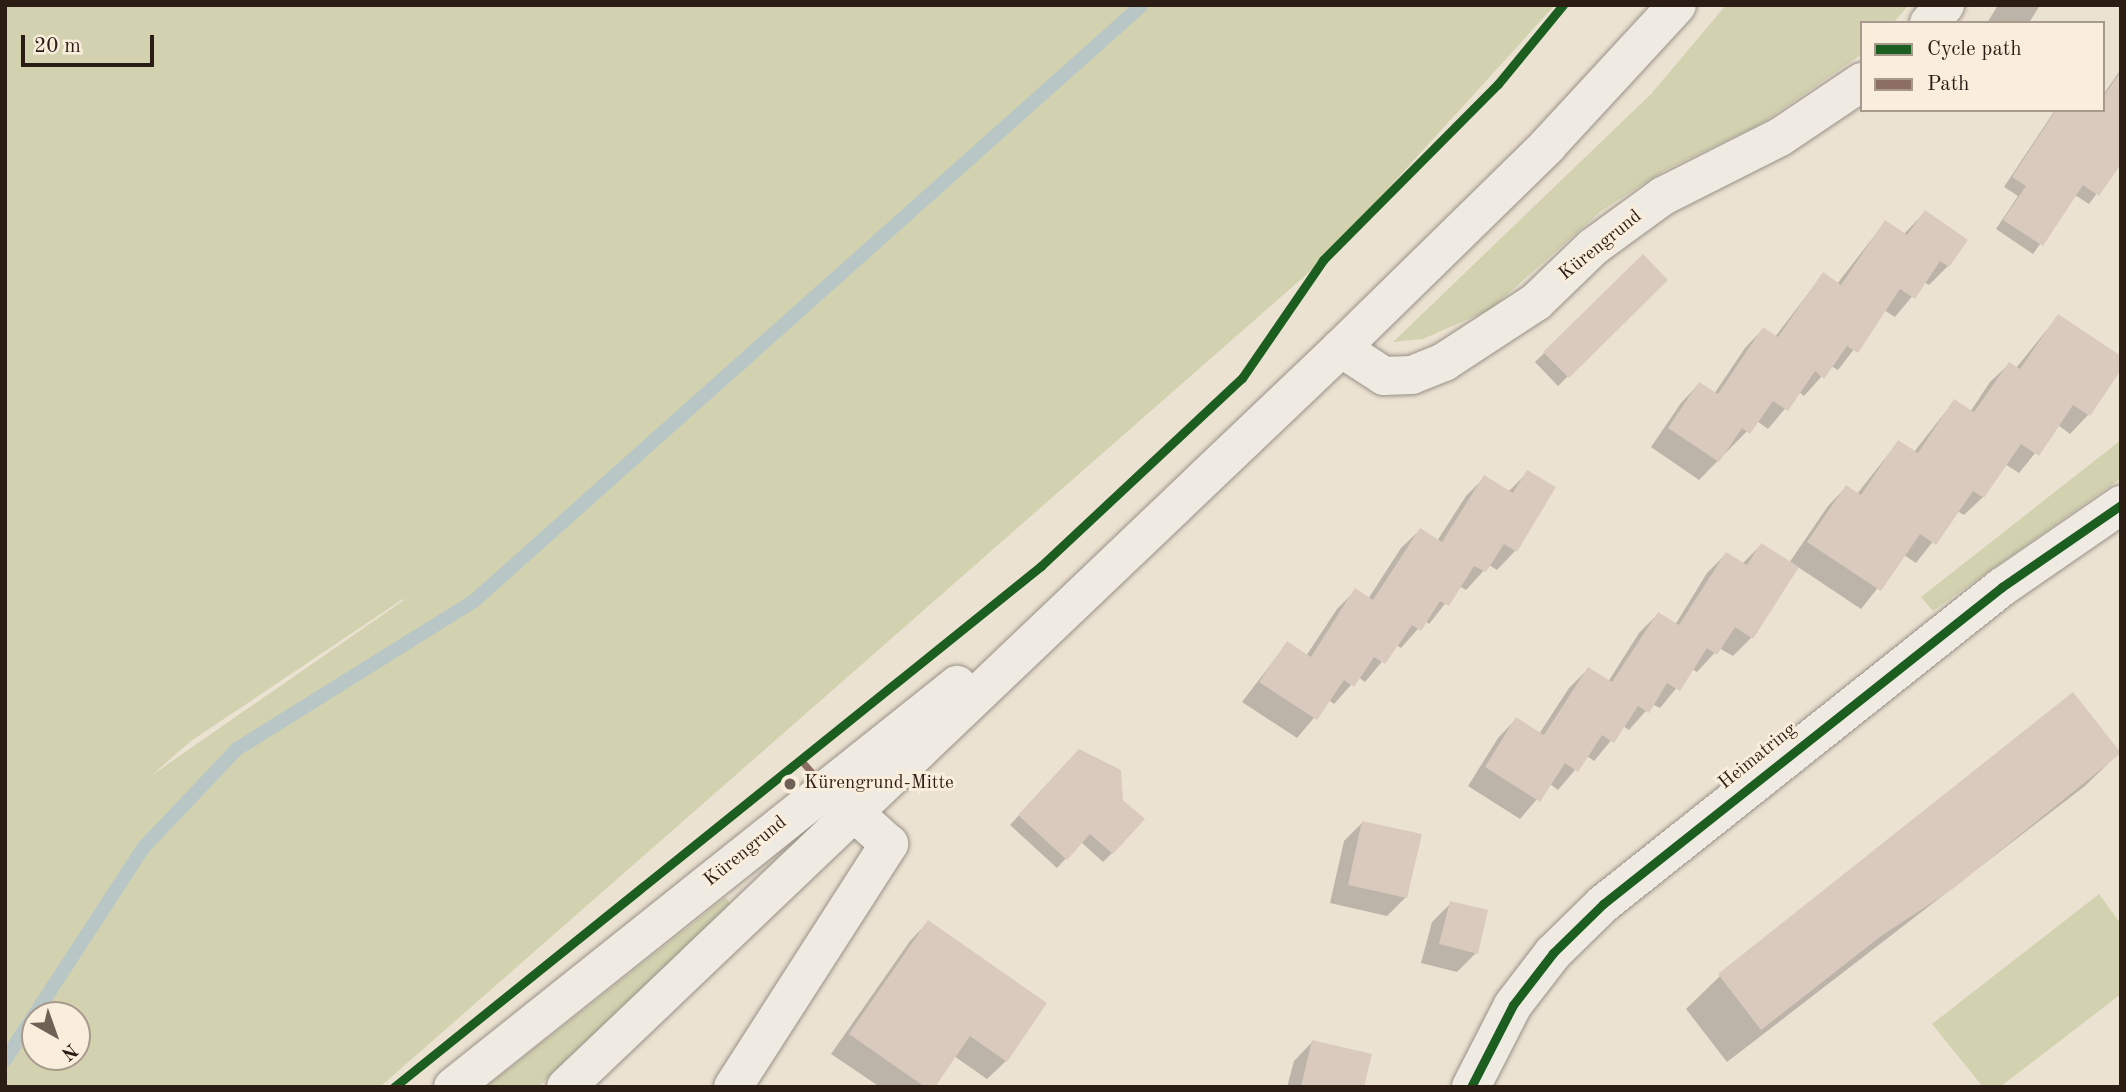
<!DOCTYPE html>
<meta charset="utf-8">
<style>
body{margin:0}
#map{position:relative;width:2126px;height:1092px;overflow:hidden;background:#ece2d2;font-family:"Old Standard TT",serif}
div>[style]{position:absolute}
.green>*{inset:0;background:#d2d2b0}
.shadow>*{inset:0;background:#0003}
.stream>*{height:14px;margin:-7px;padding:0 7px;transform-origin:7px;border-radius:7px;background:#b8c7c5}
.building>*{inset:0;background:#dacabe}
.roads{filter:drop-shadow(0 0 2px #999187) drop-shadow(0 0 2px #999187)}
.minor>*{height:38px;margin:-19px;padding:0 19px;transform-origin:19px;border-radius:19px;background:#efeae2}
.secondary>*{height:38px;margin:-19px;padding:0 19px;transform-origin:19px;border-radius:19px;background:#efeae2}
.quiet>*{height:7px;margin-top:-3.5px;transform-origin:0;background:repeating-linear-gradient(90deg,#8d6e63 0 14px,transparent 0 21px)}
.cycleway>*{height:9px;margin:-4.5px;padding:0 4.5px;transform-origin:4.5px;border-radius:4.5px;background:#1b5e20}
.dots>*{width:19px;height:19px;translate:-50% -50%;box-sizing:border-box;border:4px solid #f9eddb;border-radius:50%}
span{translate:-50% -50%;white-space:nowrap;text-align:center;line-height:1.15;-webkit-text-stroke:6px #f9eddb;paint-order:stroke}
.street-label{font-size:19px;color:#2b1c14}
.poi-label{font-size:19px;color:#2b1c14}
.left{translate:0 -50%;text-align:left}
.frame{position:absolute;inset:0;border:7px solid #2b1c14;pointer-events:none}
.legend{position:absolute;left:1860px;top:21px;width:245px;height:91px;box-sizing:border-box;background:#f9eddb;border:2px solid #a7998b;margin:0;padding:9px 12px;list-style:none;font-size:21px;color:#2b1c14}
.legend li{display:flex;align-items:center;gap:14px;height:35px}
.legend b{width:35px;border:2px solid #a7998b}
.north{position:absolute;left:21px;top:1001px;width:70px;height:70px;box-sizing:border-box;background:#f9eddb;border:2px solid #a7998b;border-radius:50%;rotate:140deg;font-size:19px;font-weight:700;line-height:28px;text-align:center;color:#2b1c14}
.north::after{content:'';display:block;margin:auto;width:24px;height:32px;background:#6f6156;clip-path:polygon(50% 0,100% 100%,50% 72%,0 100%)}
.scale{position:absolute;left:21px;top:35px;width:133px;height:32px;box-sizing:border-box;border:4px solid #2b1c14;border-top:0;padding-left:9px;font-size:21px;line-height:24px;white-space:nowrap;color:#2b1c14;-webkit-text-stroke:5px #f9eddb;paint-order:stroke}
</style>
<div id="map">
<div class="green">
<div style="clip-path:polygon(evenodd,5px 5px,1555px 5px,1323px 260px,380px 1087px,5px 1087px,5px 5px,403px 599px,404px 600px,152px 775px,191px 741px,403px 599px,5px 5px,35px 1015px,77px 1015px,77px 1057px,35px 1057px,35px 1015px)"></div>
<div style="clip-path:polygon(1726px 5px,1909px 5px,1893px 23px,1862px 23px,1862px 54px,1759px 125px,1665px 170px,1601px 211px,1491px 309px,1423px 339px,1393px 342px,1651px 94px)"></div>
<div style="clip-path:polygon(2121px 440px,2121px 478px,1933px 611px,1921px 597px)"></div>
<div style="clip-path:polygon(2099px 894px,2121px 924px,2121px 994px,2000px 1087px,1983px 1087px,1932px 1024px)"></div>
<div style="clip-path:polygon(726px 897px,731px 905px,538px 1087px,486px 1087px)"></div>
</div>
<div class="shadow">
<div style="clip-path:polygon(1998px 5px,2040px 5px,2029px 23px,1987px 23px)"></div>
<div style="clip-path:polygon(2121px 69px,2121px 161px,2089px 204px,2075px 195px,2033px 254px,1996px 229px,2018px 196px,2004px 187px,2055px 110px,2103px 110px,2103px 95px)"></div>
<div style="clip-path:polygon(1925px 212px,1948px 266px,1929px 285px,1924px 282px,1895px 317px,1884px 310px,1838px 370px,1831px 366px,1804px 396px,1799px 392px,1768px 429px,1757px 421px,1699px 480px,1651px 447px,1681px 403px,1699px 384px,1714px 394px,1745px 348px,1763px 329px,1775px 337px,1823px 274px,1837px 284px,1885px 222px,1904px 234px)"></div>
<div style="clip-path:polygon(1643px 257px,1666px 280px,1558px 386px,1535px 362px)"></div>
<div style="clip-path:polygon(2058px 316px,2088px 415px,2070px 434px,2058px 425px,2019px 473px,2005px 464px,1983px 497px,1964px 515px,1957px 511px,1916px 563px,1904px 555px,1861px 609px,1798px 567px,1752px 637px,1733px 656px,1719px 648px,1697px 672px,1692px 669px,1660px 708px,1652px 704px,1629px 730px,1623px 726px,1594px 761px,1587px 756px,1558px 790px,1550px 784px,1520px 819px,1468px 786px,1498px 738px,1516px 719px,1539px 734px,1569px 688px,1588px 669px,1608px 682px,1639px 633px,1658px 614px,1675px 625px,1707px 573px,1726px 554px,1742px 564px,1761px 545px,1789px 563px,1828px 506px,1846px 487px,1857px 494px,1898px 442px,1914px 452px,1954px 401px,1970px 412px,1990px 382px,2009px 364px,2016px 368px)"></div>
<div style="clip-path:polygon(1528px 472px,1554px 488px,1515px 551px,1497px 570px,1489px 565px,1466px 590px,1459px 586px,1429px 624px,1425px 621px,1401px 648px,1396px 645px,1365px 682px,1358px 677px,1334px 704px,1329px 700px,1297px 738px,1242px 702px,1287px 643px,1306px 656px,1337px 609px,1355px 591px,1368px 599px,1401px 548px,1420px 530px,1437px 541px,1466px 496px,1485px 477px,1508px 492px)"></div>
<div style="clip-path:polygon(2119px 753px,2085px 786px,1727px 1062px,1686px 1009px,1720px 976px)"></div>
<div style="clip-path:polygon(1070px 760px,1112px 853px,1103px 862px,1081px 842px,1057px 868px,1010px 825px)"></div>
<div style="clip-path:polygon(1362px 823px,1406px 897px,1387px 916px,1330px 903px,1344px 841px)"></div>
<div style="clip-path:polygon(1451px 903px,1476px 953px,1457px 972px,1421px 963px,1432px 922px)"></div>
<div style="clip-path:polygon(928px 922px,1006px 1061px,987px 1079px,954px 1056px,933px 1087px,880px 1087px,831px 1054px,910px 941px)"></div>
<div style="clip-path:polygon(1312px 1042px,1363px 1087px,1287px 1087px,1294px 1061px)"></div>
</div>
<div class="stream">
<div style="left:5px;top:1060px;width:254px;rotate:-56.9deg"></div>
<div style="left:144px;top:847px;width:135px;rotate:-46.5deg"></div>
<div style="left:237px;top:749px;width:279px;rotate:-32deg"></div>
<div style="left:474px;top:601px;width:895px;rotate:-41.74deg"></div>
</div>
<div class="building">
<div style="clip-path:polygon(2121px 71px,2121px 164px,2099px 196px,2083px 185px,2043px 246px,2003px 220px,2026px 186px,2012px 177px,2056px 110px,2103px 110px,2103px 97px)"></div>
<div style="clip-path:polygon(1925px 210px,1968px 240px,1949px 267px,1940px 261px,1915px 299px,1900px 289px,1858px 353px,1847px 346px,1824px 379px,1815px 371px,1788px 411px,1773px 401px,1750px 434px,1742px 428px,1719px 462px,1668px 428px,1699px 382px,1718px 394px,1763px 327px,1778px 337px,1823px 272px,1841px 285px,1885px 220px,1907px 235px)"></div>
<div style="clip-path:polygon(1643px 254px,1668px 280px,1569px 378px,1543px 352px)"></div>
<div style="clip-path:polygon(2058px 314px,2121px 356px,2121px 370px,2090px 416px,2073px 405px,2039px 456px,2021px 444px,1984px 498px,1973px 491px,1936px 545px,1920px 534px,1881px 591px,1807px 542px,1846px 485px,1861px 495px,1898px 440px,1918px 453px,1954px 399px,1974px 412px,2009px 362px,2020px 369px)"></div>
<div style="clip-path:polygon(1527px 470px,1556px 487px,1517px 552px,1504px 544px,1486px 572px,1474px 566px,1449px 606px,1440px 601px,1421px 631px,1412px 625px,1385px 664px,1374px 657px,1354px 687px,1344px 680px,1317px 720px,1259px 682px,1287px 641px,1311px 657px,1355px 588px,1373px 600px,1420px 528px,1442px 542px,1484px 475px,1513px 493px)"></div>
<div style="clip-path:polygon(1761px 543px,1799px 567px,1753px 639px,1735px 627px,1717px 655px,1707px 648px,1680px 691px,1667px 683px,1649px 713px,1638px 706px,1614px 743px,1602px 735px,1578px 772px,1565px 763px,1540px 802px,1485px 767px,1516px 717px,1544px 735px,1588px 667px,1612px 682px,1658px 612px,1679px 625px,1726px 552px,1747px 565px)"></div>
<div style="clip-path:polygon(2073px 692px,2121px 753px,1954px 888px,1881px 936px,1761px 1030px,1718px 974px)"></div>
<div style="clip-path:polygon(1079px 749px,1121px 770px,1123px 800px,1145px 819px,1113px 854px,1090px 834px,1067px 860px,1018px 815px)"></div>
<div style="clip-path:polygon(1362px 821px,1422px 834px,1407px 898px,1348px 885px)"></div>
<div style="clip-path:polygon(1450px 901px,1488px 910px,1478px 954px,1439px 944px)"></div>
<div style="clip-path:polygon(928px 920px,1047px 1003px,1007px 1062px,970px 1036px,935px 1087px,925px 1087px,849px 1034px)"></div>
<div style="clip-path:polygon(1312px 1040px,1372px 1054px,1364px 1087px,1301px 1087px)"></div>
</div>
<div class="roads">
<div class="minor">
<div style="left:1929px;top:23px;width:24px;rotate:-48deg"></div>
<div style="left:1341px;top:348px;width:51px;rotate:33.1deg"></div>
<div style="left:1384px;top:376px;width:28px;rotate:-2deg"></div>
<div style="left:1412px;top:375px;width:35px;rotate:-22deg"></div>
<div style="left:1444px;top:362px;width:110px;rotate:-33.1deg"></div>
<div style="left:1536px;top:302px;width:79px;rotate:-44deg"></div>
<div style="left:1593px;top:247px;width:87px;rotate:-36.1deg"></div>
<div style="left:1663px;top:196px;width:131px;rotate:-26.8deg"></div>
<div style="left:1780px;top:137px;width:99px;rotate:-33.9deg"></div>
<div style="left:733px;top:1087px;width:289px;rotate:-57.3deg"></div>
<div style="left:889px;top:844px;width:81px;rotate:-138deg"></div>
<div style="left:1471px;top:1087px;width:92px;rotate:-62.9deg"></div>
<div style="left:1513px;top:1005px;width:66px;rotate:-52.4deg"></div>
<div style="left:1553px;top:953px;width:70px;rotate:-44.4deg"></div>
<div style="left:1603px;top:904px;width:510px;rotate:-38.47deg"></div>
<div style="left:2002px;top:587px;width:145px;rotate:-34.6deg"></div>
</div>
<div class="secondary">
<div style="left:453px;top:1087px;width:645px;rotate:-38.58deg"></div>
<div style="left:566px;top:1087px;width:1071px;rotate:-43.64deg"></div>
<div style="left:1341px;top:348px;width:290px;rotate:-44.4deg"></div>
<div style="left:1548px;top:145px;width:190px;rotate:-47.3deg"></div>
</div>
</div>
<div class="quiet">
<div style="left:803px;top:762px;width:35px;rotate:49deg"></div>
</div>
<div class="cycleway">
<div style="left:394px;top:1087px;width:831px;rotate:-38.84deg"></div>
<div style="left:1041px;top:566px;width:275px;rotate:-43.1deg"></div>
<div style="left:1242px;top:378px;width:143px;rotate:-55.5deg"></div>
<div style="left:1323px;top:260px;width:248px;rotate:-45.2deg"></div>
<div style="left:1498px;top:84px;width:102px;rotate:-50.6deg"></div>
<div style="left:1471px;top:1087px;width:92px;rotate:-62.9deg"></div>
<div style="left:1513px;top:1005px;width:66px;rotate:-52.4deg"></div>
<div style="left:1553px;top:953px;width:70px;rotate:-44.4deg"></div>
<div style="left:1603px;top:904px;width:510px;rotate:-38.47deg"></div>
<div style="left:2002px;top:587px;width:145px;rotate:-34.6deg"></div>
</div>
<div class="dots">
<div style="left:790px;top:784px;background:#6f6156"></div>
</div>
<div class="street-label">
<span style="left:1601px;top:246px;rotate:-39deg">Kürengrund</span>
<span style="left:1758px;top:757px;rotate:-39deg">Heimatring</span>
<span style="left:746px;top:852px;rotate:-39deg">Kürengrund</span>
</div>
<div class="poi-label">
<span class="left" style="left:804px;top:784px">Kürengrund-Mitte</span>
</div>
<div class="frame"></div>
<ul class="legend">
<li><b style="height:9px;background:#1b5e20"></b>Cycle path</li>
<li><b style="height:9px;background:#8d6e63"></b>Path</li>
</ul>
<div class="north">N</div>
<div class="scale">20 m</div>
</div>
